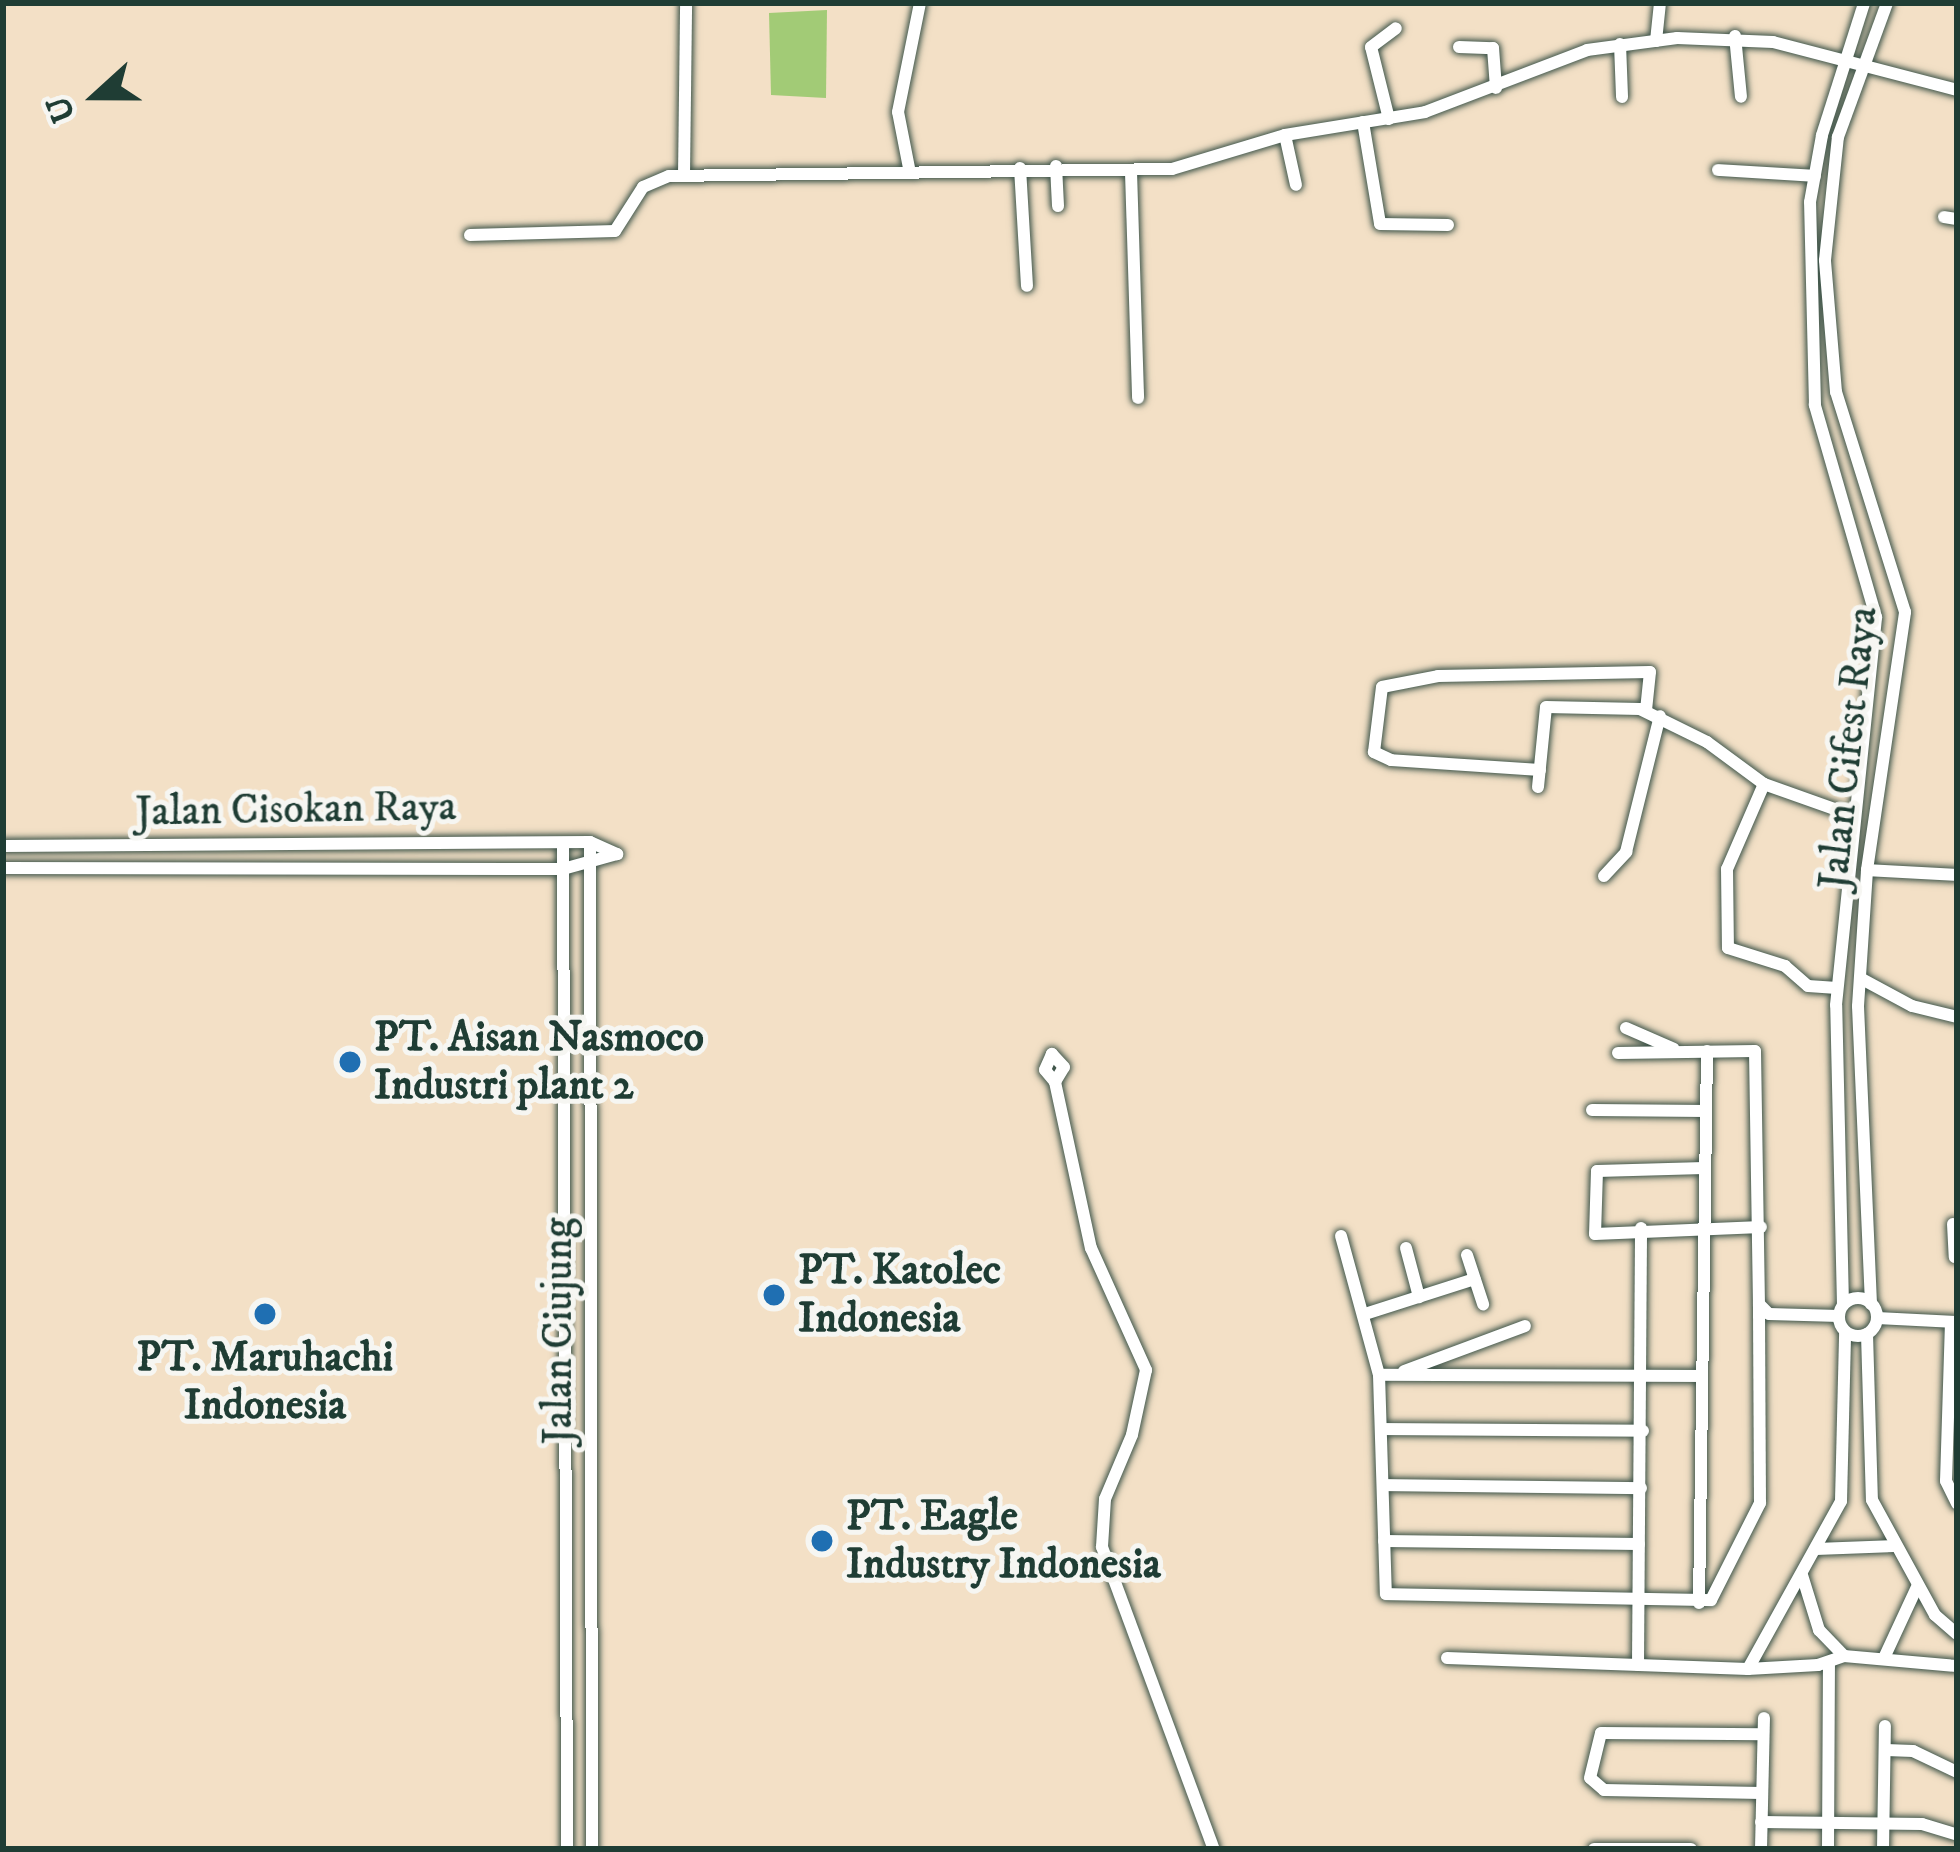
<!DOCTYPE html>
<style>
body{margin:0}
#map{position:relative;width:1960px;height:1852px;overflow:hidden;background:#f3e0c6;font-family:"IM FELL DW Pica",serif}
div>[style]{position:absolute}
.green>*{inset:0;background:#a2cb76}
.roads{filter:drop-shadow(0 0 3px #3f554a) drop-shadow(0 0 3px #3f554a)}
.street>*{height:12px;margin:-6px;padding:0 6px;transform-origin:6px;border-radius:6px;background:#fff}
.street>.ring{margin:-6px;padding:0;box-sizing:content-box;background:none;border:12px solid #fff;border-radius:50%}
.dots>*{width:33px;height:33px;translate:-50% -50%;box-sizing:border-box;border:6px solid #f6f6f2;border-radius:50%}
span{translate:-50% -50%;white-space:nowrap;text-align:center;line-height:1.15;-webkit-text-stroke:10px #f6f6f2;paint-order:stroke}
.street-label{font-size:42px;color:#1f3d34}
.poi-label{font-size:42px;color:#1f3d34;font-weight:700}
.left{translate:0 -50%;text-align:left}
.frame{position:absolute;inset:0;border:6px solid #1f3d34;pointer-events:none}
.north{position:absolute;left:36px;top:36px;width:120px;height:120px;-webkit-text-stroke:9px #f6f6f2;paint-order:stroke;rotate:249deg;font-size:33px;font-weight:700;line-height:48px;text-align:center;color:#1f3d34}
.north::after{content:'';display:block;margin:auto;width:42px;height:54px;background:#1f3d34;clip-path:polygon(50% 0,100% 100%,50% 72%,0 100%)}
</style>
<div id="map">
<div class="green">
<div style="clip-path:polygon(827px 10px,826px 98px,771px 95px,769px 13px)"></div>
</div>
<div class="roads">
<div class="street">
<div style="left:1735px;top:36px;width:61px;rotate:84.4deg"></div>
<div style="left:1656px;top:41px;width:38px;rotate:-84deg"></div>
<div style="left:1620px;top:44px;width:53px;rotate:87.8deg"></div>
<div style="left:1459px;top:47px;width:34px;rotate:2deg"></div>
<div style="left:1493px;top:48px;width:40px;rotate:85.7deg"></div>
<div style="left:1389px;top:119px;width:74px;rotate:-104deg"></div>
<div style="left:1371px;top:47px;width:31px;rotate:-37deg"></div>
<div style="left:1363px;top:122px;width:103px;rotate:80.5deg"></div>
<div style="left:1380px;top:224px;width:68px;rotate:0.8deg"></div>
<div style="left:1285px;top:135px;width:51px;rotate:77.6deg"></div>
<div style="left:1056px;top:166px;width:40px;rotate:87.1deg"></div>
<div style="left:1020px;top:168px;width:118px;rotate:86.6deg"></div>
<div style="left:1718px;top:170px;width:97px;rotate:3.5deg"></div>
<div style="left:1131px;top:172px;width:226px;rotate:88.2deg"></div>
<div style="left:910px;top:173px;width:62px;rotate:-101.1deg"></div>
<div style="left:898px;top:112px;width:111px;rotate:-78.6deg"></div>
<div style="left:684px;top:176px;width:173px;rotate:-89.3deg"></div>
<div style="left:1944px;top:217px;width:13px;rotate:9deg"></div>
<div style="left:470px;top:235px;width:145px;rotate:-1.6deg"></div>
<div style="left:615px;top:231px;width:52px;rotate:-57.5deg"></div>
<div style="left:643px;top:187px;width:28px;rotate:-23deg"></div>
<div style="left:669px;top:176px;width:503px;rotate:-0.8deg"></div>
<div style="left:1172px;top:169px;width:118px;rotate:-16.7deg"></div>
<div style="left:1285px;top:135px;width:142px;rotate:-9.3deg"></div>
<div style="left:1425px;top:112px;width:173px;rotate:-20.9deg"></div>
<div style="left:1587px;top:50px;width:91px;rotate:-7.6deg"></div>
<div style="left:1677px;top:38px;width:96px;rotate:2.4deg"></div>
<div style="left:1773px;top:42px;width:190px;rotate:14.6deg"></div>
<div style="left:1540px;top:770px;width:149px;rotate:-176.2deg"></div>
<div style="left:1391px;top:760px;width:19px;rotate:-155deg"></div>
<div style="left:1374px;top:752px;width:65px;rotate:-83deg"></div>
<div style="left:1382px;top:687px;width:57px;rotate:-11.1deg"></div>
<div style="left:1438px;top:676px;width:212px;rotate:-1.1deg"></div>
<div style="left:1650px;top:672px;width:39px;rotate:96deg"></div>
<div style="left:1764px;top:784px;width:93px;rotate:113.5deg"></div>
<div style="left:1727px;top:869px;width:79px;rotate:89.3deg"></div>
<div style="left:1728px;top:948px;width:60px;rotate:17.5deg"></div>
<div style="left:1785px;top:966px;width:30px;rotate:41deg"></div>
<div style="left:1808px;top:986px;width:29px;rotate:4deg"></div>
<div style="left:1538px;top:787px;width:80px;rotate:-84.3deg"></div>
<div style="left:1546px;top:707px;width:94px;rotate:1.2deg"></div>
<div style="left:1640px;top:709px;width:75px;rotate:26.2deg"></div>
<div style="left:1707px;top:742px;width:71px;rotate:36.4deg"></div>
<div style="left:1764px;top:784px;width:96px;rotate:19.6deg"></div>
<div style="left:590px;top:842px;width:1007px;rotate:89.89deg"></div>
<div style="left:563px;top:843px;width:1006px;rotate:89.77deg"></div>
<div style="left:3px;top:846px;width:587px;rotate:-0.39deg"></div>
<div style="left:590px;top:842px;width:30px;rotate:24deg"></div>
<div style="left:3px;top:868px;width:560px;rotate:0.1deg"></div>
<div style="left:563px;top:869px;width:56px;rotate:-15.5deg"></div>
<div style="left:1867px;top:870px;width:90px;rotate:3.2deg"></div>
<div style="left:1604px;top:876px;width:33px;rotate:-47deg"></div>
<div style="left:1626px;top:852px;width:140px;rotate:-76deg"></div>
<div style="left:1860px;top:978px;width:59px;rotate:28.3deg"></div>
<div style="left:1912px;top:1006px;width:46px;rotate:13.7deg"></div>
<div style="left:1626px;top:1028px;width:52px;rotate:23.6deg"></div>
<div style="left:1618px;top:1053px;width:137px;rotate:-0.8deg"></div>
<div style="left:1755px;top:1051px;width:253px;rotate:89.1deg"></div>
<div style="left:1759px;top:1304px;width:14px;rotate:45deg"></div>
<div style="left:1769px;top:1314px;width:70px;rotate:1.6deg"></div>
<div style="left:1055px;top:1082px;width:17px;rotate:-59deg"></div>
<div style="left:1064px;top:1067px;width:18px;rotate:-133deg"></div>
<div style="left:1052px;top:1054px;width:17px;rotate:114deg"></div>
<div style="left:1045px;top:1070px;width:16px;rotate:50deg"></div>
<div style="left:1055px;top:1082px;width:170px;rotate:77.8deg"></div>
<div style="left:1091px;top:1248px;width:134px;rotate:65.7deg"></div>
<div style="left:1146px;top:1370px;width:66px;rotate:102.2deg"></div>
<div style="left:1132px;top:1435px;width:69px;rotate:112.9deg"></div>
<div style="left:1105px;top:1499px;width:48px;rotate:93.6deg"></div>
<div style="left:1102px;top:1547px;width:322px;rotate:69.7deg"></div>
<div style="left:1592px;top:1110px;width:114px;rotate:0.5deg"></div>
<div style="left:1704px;top:1168px;width:107px;rotate:178.4deg"></div>
<div style="left:1597px;top:1171px;width:63px;rotate:91.8deg"></div>
<div style="left:1595px;top:1234px;width:166px;rotate:-2.4deg"></div>
<div style="left:1953px;top:1224px;width:33px;rotate:87deg"></div>
<div style="left:1341px;top:1236px;width:144px;rotate:74.7deg"></div>
<div style="left:1406px;top:1248px;width:51px;rotate:75.1deg"></div>
<div style="left:1467px;top:1255px;width:52px;rotate:71.9deg"></div>
<div class="ring" style="left:1839px;top:1298px;width:26px;height:26px"></div>
<div style="left:1871px;top:1304px;width:298px;rotate:-92.5deg"></div>
<div style="left:1858px;top:1006px;width:136px;rotate:-86.2deg"></div>
<div style="left:1867px;top:870px;width:261px;rotate:-81.6deg"></div>
<div style="left:1905px;top:612px;width:231px;rotate:-107.4deg"></div>
<div style="left:1836px;top:392px;width:132px;rotate:-94.8deg"></div>
<div style="left:1825px;top:260px;width:124px;rotate:-84deg"></div>
<div style="left:1838px;top:137px;width:143px;rotate:-69.9deg"></div>
<div style="left:1843px;top:1305px;width:300px;rotate:-91.3deg"></div>
<div style="left:1836px;top:1005px;width:390px;rotate:-84.1deg"></div>
<div style="left:1876px;top:617px;width:221px;rotate:-106.1deg"></div>
<div style="left:1815px;top:405px;width:203px;rotate:-91.4deg"></div>
<div style="left:1810px;top:202px;width:68px;rotate:-79.8deg"></div>
<div style="left:1822px;top:135px;width:139px;rotate:-72.3deg"></div>
<div style="left:1365px;top:1314px;width:115px;rotate:-17.7deg"></div>
<div style="left:1877px;top:1318px;width:79px;rotate:2.9deg"></div>
<div style="left:1951px;top:1322px;width:159px;rotate:91.8deg"></div>
<div style="left:1946px;top:1481px;width:25px;rotate:64deg"></div>
<div style="left:1867px;top:1334px;width:166px;rotate:88.3deg"></div>
<div style="left:1872px;top:1500px;width:131px;rotate:61.3deg"></div>
<div style="left:1935px;top:1615px;width:29px;rotate:41deg"></div>
<div style="left:1404px;top:1371px;width:129px;rotate:-20.4deg"></div>
<div style="left:1701px;top:1376px;width:322px;rotate:-179.8deg"></div>
<div style="left:1379px;top:1375px;width:219px;rotate:88.2deg"></div>
<div style="left:1386px;top:1594px;width:325px;rotate:1.1deg"></div>
<div style="left:1711px;top:1600px;width:109px;rotate:-63.2deg"></div>
<div style="left:1760px;top:1503px;width:199px;rotate:-90.3deg"></div>
<div style="left:1383px;top:1429px;width:260px;rotate:0.4deg"></div>
<div style="left:1384px;top:1485px;width:257px;rotate:0.7deg"></div>
<div style="left:1384px;top:1541px;width:255px;rotate:0.7deg"></div>
<div style="left:1816px;top:1549px;width:78px;rotate:-2.2deg"></div>
<div style="left:1802px;top:1575px;width:58px;rotate:72.8deg"></div>
<div style="left:1819px;top:1630px;width:36px;rotate:46deg"></div>
<div style="left:1699px;top:1603px;width:552px;rotate:-89.17deg"></div>
<div style="left:1447px;top:1658px;width:301px;rotate:2.1deg"></div>
<div style="left:1748px;top:1669px;width:70px;rotate:-3.3deg"></div>
<div style="left:1818px;top:1665px;width:28px;rotate:-19deg"></div>
<div style="left:1844px;top:1656px;width:113px;rotate:5.1deg"></div>
<div style="left:1884px;top:1658px;width:78px;rotate:-65.1deg"></div>
<div style="left:1638px;top:1665px;width:437px;rotate:-89.6deg"></div>
<div style="left:1748px;top:1669px;width:192px;rotate:-61deg"></div>
<div style="left:1841px;top:1501px;width:169px;rotate:-88.6deg"></div>
<div style="left:1886px;top:1750px;width:27px;rotate:2deg"></div>
<div style="left:1913px;top:1751px;width:49px;rotate:25.5deg"></div>
<div style="left:1761px;top:1793px;width:157px;rotate:-178.9deg"></div>
<div style="left:1604px;top:1790px;width:18px;rotate:-139deg"></div>
<div style="left:1590px;top:1778px;width:46px;rotate:-76.3deg"></div>
<div style="left:1601px;top:1733px;width:162px;rotate:0.4deg"></div>
<div style="left:1761px;top:1822px;width:161px;rotate:0.7deg"></div>
<div style="left:1922px;top:1824px;width:37px;rotate:17deg"></div>
<div style="left:1594px;top:1849px;width:97px"></div>
<div style="left:1761px;top:1849px;width:131px;rotate:-88.7deg"></div>
<div style="left:1828px;top:1849px;width:186px;rotate:-89.7deg"></div>
<div style="left:1883px;top:1849px;width:123px;rotate:-89.1deg"></div>
</div>
</div>
<div class="dots">
<div style="left:350px;top:1062px;background:#1f6fb2"></div>
<div style="left:774px;top:1295px;background:#1f6fb2"></div>
<div style="left:265px;top:1314px;background:#1f6fb2"></div>
<div style="left:822px;top:1541px;background:#1f6fb2"></div>
</div>
<div class="street-label">
<span style="left:1849px;top:748px;rotate:-84deg">Jalan Cifest Raya</span>
<span style="left:296px;top:810px;rotate:-1deg">Jalan Cisokan Raya</span>
<span style="left:559px;top:1331px;rotate:-90deg">Jalan Ciujung</span>
</div>
<div class="poi-label">
<span class="left" style="left:374px;top:1062px">PT. Aisan Nasmoco<br>Industri plant 2</span>
<span class="left" style="left:798px;top:1295px">PT. Katolec<br>Indonesia</span>
<span style="left:265px;top:1382px">PT. Maruhachi<br>Indonesia</span>
<span class="left" style="left:846px;top:1541px">PT. Eagle<br>Industry Indonesia</span>
</div>
<div class="frame"></div>
<div class="north">U</div>
</div>
